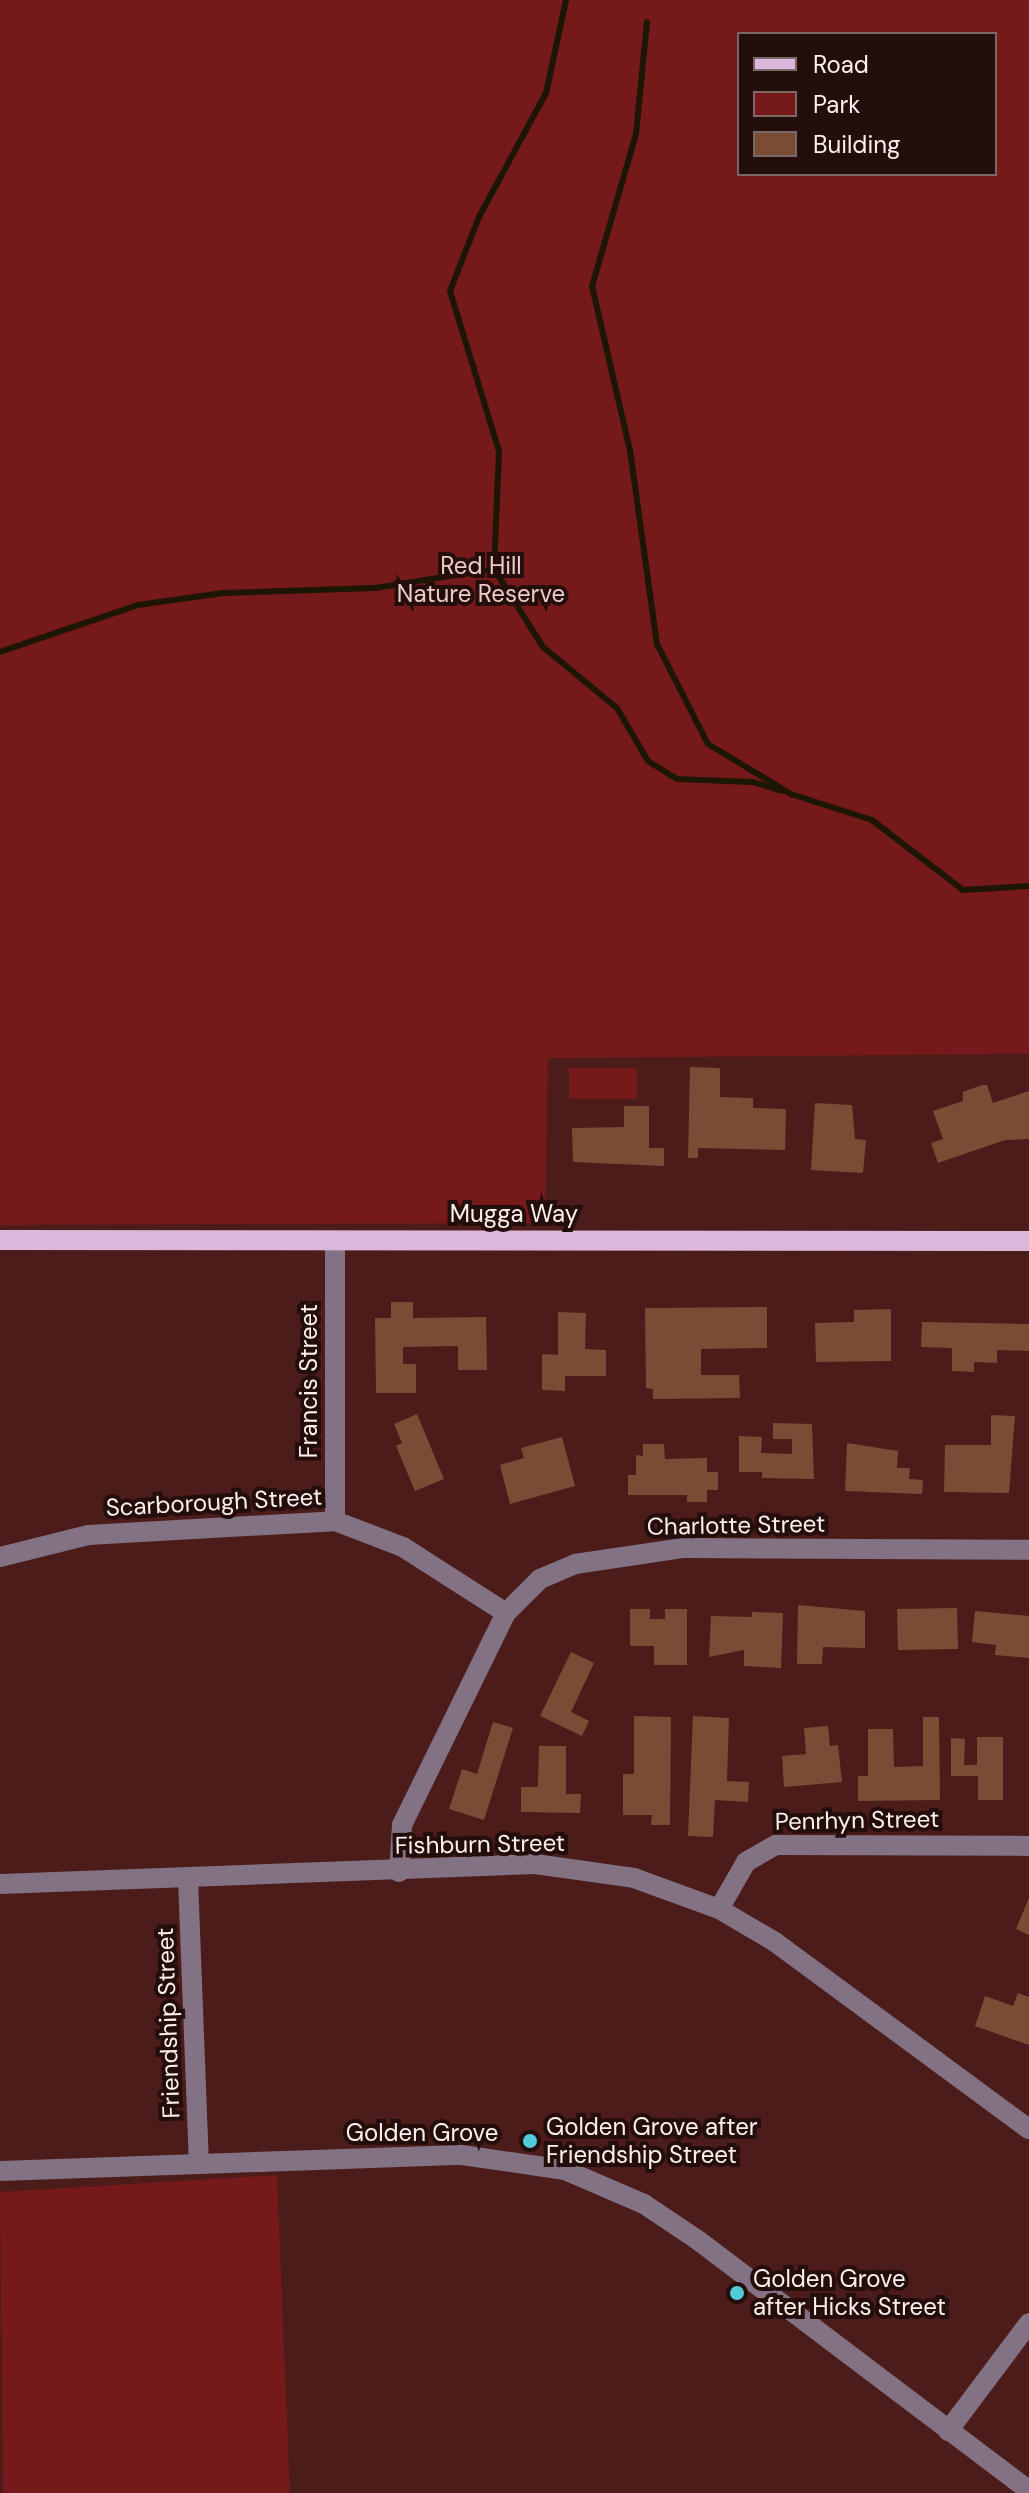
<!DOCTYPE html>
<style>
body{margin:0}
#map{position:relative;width:1029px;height:2493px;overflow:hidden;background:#4b1c19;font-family:"DM Sans",sans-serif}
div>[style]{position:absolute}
.green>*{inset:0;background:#76191a}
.stream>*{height:6px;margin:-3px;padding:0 3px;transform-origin:3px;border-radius:3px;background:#1e1604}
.building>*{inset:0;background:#7b4c35}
.minor>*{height:20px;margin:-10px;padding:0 10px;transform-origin:10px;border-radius:10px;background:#837284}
.major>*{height:20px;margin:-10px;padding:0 10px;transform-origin:10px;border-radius:10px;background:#dbb8db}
.dots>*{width:22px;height:22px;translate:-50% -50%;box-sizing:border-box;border:4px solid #230e0c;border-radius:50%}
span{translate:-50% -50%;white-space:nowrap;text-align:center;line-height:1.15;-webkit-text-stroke:8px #230e0c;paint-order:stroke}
.park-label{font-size:24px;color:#edcbc7}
.street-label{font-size:24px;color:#fdf0ee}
.poi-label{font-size:24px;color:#fdf0ee}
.left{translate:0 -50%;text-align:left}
.legend{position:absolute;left:737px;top:32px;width:260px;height:144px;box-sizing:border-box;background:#230e0c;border:2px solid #7a6866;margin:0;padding:10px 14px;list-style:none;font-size:24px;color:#fdf0ee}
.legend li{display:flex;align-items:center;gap:16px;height:40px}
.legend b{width:40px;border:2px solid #7a6866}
</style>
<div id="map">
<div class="green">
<div style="clip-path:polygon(evenodd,0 0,1029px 0,1029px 1054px,548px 1058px,545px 1223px,0 1225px,0 0,739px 34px,995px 34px,995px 174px,739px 174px,739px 34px)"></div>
<div style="clip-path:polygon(569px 1068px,637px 1068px,637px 1099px,569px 1099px)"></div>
<div style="clip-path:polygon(277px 2175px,290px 2493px,3px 2493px,0 2192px)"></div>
</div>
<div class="stream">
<div style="left:566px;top:0;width:95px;rotate:102.1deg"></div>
<div style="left:546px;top:93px;width:141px;rotate:118.4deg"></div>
<div style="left:479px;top:217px;width:79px;rotate:111.4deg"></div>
<div style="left:450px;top:291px;width:167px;rotate:73deg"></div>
<div style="left:499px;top:451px;width:118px;rotate:92.4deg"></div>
<div style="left:494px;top:569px;width:92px;rotate:57.9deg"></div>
<div style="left:543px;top:647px;width:96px;rotate:39.5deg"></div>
<div style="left:617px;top:708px;width:61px;rotate:59.7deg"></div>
<div style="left:648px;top:761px;width:34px;rotate:32deg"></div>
<div style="left:677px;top:779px;width:76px;rotate:2.3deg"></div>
<div style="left:753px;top:782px;width:30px;rotate:17deg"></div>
<div style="left:647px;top:22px;width:113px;rotate:95.6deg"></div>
<div style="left:636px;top:134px;width:158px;rotate:106.1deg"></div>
<div style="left:592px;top:286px;width:168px;rotate:77deg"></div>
<div style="left:630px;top:450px;width:196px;rotate:82.1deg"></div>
<div style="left:657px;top:644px;width:112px;rotate:63deg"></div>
<div style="left:708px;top:744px;width:97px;rotate:31.1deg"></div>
<div style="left:791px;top:794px;width:85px;rotate:17.8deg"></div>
<div style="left:872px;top:820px;width:115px;rotate:37.6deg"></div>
<div style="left:963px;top:890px;width:66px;rotate:-3.5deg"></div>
<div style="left:0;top:652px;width:146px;rotate:-18.8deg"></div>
<div style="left:138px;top:605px;width:86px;rotate:-8deg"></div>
<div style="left:223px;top:593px;width:152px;rotate:-1.9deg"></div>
<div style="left:375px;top:588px;width:121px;rotate:-9.1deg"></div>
</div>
<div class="building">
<div style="clip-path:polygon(690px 1067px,720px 1068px,720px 1097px,753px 1098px,753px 1108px,786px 1109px,785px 1150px,698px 1148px,698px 1158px,688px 1158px)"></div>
<div style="clip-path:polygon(982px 1085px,987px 1085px,993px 1103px,1029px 1091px,1029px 1139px,1005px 1140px,938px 1163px,931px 1143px,943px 1139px,933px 1111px,963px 1101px,963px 1092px)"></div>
<div style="clip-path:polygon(815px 1103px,852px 1105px,855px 1139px,866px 1140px,863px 1173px,811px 1170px)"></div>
<div style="clip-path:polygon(624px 1106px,649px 1106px,649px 1148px,664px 1148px,664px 1166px,573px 1162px,572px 1128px,624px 1127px)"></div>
<div style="clip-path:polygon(391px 1302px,413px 1302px,413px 1318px,486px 1317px,487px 1370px,458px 1370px,458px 1346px,403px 1347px,403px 1364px,416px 1364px,416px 1393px,376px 1393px,375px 1318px,391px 1318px)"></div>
<div style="clip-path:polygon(767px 1307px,767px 1348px,701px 1349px,701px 1375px,739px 1375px,740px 1398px,653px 1399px,653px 1389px,646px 1388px,645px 1308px)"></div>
<div style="clip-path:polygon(891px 1309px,891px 1361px,816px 1362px,815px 1323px,854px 1322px,854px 1310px)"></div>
<div style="clip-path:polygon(558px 1312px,586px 1313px,585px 1349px,606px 1350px,606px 1376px,565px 1376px,565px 1391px,542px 1390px,542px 1354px,558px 1355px)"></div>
<div style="clip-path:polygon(922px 1322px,1029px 1324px,1029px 1351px,997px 1350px,997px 1363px,974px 1362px,974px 1372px,952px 1371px,952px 1348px,921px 1347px)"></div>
<div style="clip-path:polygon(417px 1414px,444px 1479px,415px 1491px,396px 1446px,402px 1443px,394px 1424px)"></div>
<div style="clip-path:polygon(991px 1415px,1015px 1416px,1009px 1493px,944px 1492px,945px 1445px,991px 1445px)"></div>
<div style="clip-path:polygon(773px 1423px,812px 1424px,814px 1479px,762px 1478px,762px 1472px,739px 1472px,739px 1436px,762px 1437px,761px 1453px,792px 1454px,792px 1439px,773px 1439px)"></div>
<div style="clip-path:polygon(562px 1437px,575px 1486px,510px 1504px,500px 1465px,524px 1458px,521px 1448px)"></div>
<div style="clip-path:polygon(847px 1443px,898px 1451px,897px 1468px,910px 1468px,909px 1479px,923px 1480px,922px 1494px,845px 1491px)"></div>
<div style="clip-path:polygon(643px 1444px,664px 1444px,665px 1459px,707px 1458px,707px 1472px,718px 1472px,718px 1490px,707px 1490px,707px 1502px,687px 1502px,687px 1495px,628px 1495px,628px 1475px,636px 1475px,636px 1455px,643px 1456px)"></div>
<div style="clip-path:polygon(798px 1605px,865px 1611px,865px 1648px,823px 1647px,822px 1664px,797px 1664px)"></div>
<div style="clip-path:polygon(957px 1608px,958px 1649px,898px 1650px,897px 1609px)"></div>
<div style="clip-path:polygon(630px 1609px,650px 1609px,650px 1619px,665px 1619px,665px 1609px,687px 1609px,687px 1665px,654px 1665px,654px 1646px,630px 1646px)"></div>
<div style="clip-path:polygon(975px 1611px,1029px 1616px,1029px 1658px,995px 1655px,996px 1645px,972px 1642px)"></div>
<div style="clip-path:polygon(752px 1612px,783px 1613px,781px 1668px,744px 1666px,744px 1650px,709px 1657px,711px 1616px,752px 1617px)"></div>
<div style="clip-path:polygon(571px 1652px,594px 1663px,571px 1712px,589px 1721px,582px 1736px,540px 1716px)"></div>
<div style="clip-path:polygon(634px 1716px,671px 1717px,670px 1825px,651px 1825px,652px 1815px,623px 1815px,623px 1774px,634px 1774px)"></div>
<div style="clip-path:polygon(693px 1716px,729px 1718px,727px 1781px,749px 1782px,748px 1802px,715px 1800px,713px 1837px,688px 1836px)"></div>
<div style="clip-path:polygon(923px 1717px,939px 1717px,940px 1800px,858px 1801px,858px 1776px,868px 1776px,868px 1729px,893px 1729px,894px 1767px,923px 1766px)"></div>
<div style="clip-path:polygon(493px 1722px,513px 1728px,484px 1820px,449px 1809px,462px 1769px,477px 1774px)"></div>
<div style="clip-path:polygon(828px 1726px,830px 1746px,838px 1745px,842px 1782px,784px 1787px,782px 1756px,806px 1754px,804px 1728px)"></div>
<div style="clip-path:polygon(977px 1737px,1003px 1737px,1003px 1800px,978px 1800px,978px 1776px,951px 1776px,951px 1738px,965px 1739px,964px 1765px,977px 1765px)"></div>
<div style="clip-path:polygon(539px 1746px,566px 1746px,566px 1794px,581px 1794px,580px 1813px,521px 1812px,521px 1787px,538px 1787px)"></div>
<div style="clip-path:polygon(1029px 1898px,1029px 1935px,1016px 1929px)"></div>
<div style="clip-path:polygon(1018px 1993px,1029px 1997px,1029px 2045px,975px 2026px,985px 1996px,1013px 2006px)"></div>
</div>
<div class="minor">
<div style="left:335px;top:1521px;width:280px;rotate:-90deg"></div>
<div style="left:0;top:1557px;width:91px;rotate:-14deg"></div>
<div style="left:88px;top:1535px;width:247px;rotate:-3.2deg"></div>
<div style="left:335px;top:1521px;width:73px;rotate:20.9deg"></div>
<div style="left:403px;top:1547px;width:122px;rotate:32.7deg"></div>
<div style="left:399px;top:1872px;width:47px;rotate:-86.3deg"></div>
<div style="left:402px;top:1825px;width:236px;rotate:-63.9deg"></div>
<div style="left:506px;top:1613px;width:48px;rotate:-45deg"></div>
<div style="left:540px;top:1579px;width:38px;rotate:-23deg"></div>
<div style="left:575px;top:1564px;width:110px;rotate:-8.4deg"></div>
<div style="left:684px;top:1548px;width:345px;rotate:0.3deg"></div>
<div style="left:188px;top:1879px;width:285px;rotate:87.8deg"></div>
<div style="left:0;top:1884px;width:535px;rotate:-2.14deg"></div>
<div style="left:535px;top:1864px;width:100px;rotate:8deg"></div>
<div style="left:634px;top:1878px;width:90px;rotate:20deg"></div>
<div style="left:719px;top:1909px;width:65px;rotate:30.5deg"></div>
<div style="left:775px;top:1942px;width:315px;rotate:36.4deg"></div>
<div style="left:719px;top:1909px;width:54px;rotate:-60.1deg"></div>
<div style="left:746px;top:1862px;width:34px;rotate:-30deg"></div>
<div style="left:776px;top:1845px;width:253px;rotate:0.2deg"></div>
<div style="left:0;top:2171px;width:462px;rotate:-2deg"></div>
<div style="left:462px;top:2155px;width:104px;rotate:8.3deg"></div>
<div style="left:565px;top:2170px;width:86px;rotate:23.3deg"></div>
<div style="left:644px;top:2204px;width:66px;rotate:33.9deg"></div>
<div style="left:699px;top:2241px;width:414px;rotate:37.1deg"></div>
<div style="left:948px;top:2431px;width:135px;rotate:-53.1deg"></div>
</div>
<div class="major">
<div style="left:0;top:1240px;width:1029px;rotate:0.06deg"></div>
</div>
<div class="dots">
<div style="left:530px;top:2141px;background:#52cbd9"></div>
<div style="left:737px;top:2293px;background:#52cbd9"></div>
</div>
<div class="park-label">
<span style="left:481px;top:580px">Red Hill<br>Nature Reserve</span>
</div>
<div class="street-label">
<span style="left:514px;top:1214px">Mugga Way</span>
<span style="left:309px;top:1381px;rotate:-90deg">Francis Street</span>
<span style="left:214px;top:1502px;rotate:-3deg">Scarborough Street</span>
<span style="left:736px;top:1525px;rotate:-1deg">Charlotte Street</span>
<span style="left:857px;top:1820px;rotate:-1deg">Penrhyn Street</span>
<span style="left:480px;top:1844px;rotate:-1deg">Fishburn Street</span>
<span style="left:168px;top:2023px;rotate:-92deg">Friendship Street</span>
<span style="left:422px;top:2133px">Golden Grove</span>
</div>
<div class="poi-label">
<span class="left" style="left:546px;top:2141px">Golden Grove after<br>Friendship Street</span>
<span class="left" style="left:753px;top:2293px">Golden Grove<br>after Hicks Street</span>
</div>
<ul class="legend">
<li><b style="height:10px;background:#dbb8db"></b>Road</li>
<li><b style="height:22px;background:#76191a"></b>Park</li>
<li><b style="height:22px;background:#7b4c35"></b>Building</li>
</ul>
</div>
